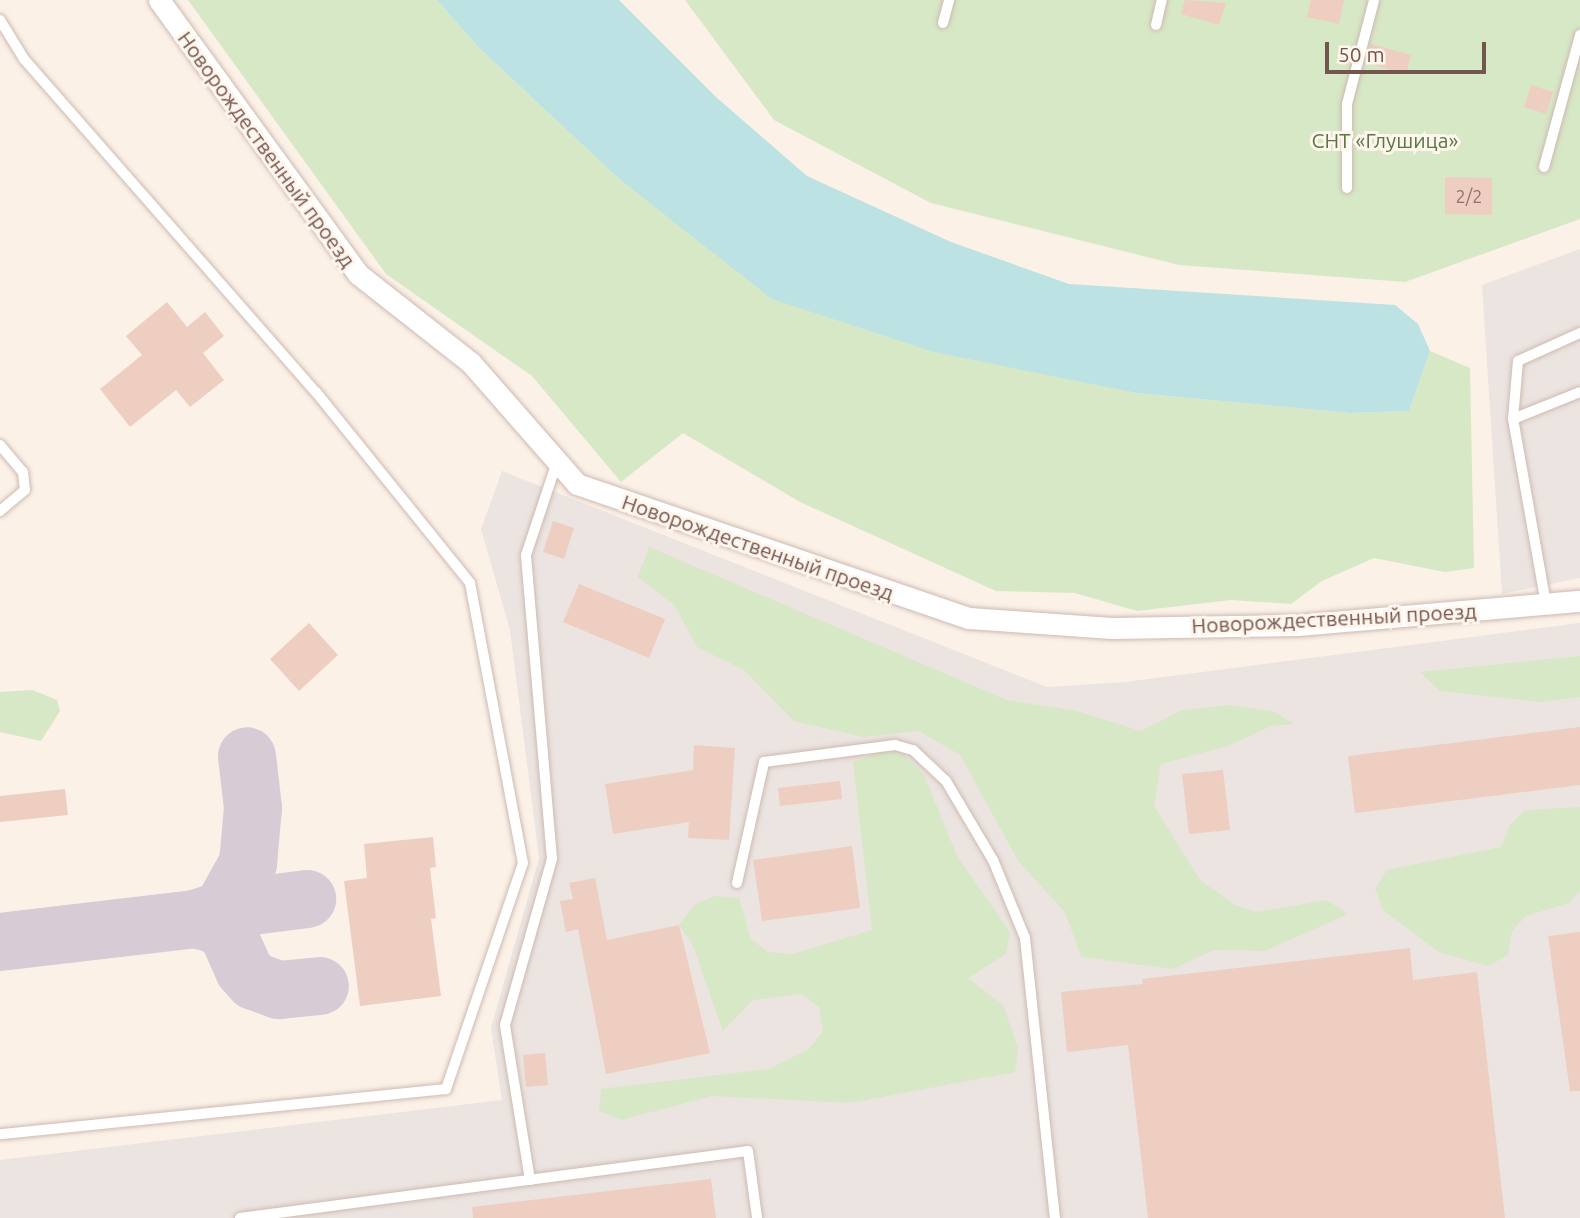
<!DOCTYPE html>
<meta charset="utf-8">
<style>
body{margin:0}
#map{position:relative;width:1580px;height:1218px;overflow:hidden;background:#fbf1e7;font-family:Ubuntu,sans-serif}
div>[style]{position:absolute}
.industrial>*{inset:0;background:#ebe4e0}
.green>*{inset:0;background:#d7e8c6}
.water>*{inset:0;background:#bce2e3}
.taxiway>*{height:58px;margin:-29px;padding:0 29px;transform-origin:29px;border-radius:29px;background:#d7ccd6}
.building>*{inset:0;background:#eecec0}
.roads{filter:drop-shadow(0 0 2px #cebab1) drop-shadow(0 0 2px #cebab1)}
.lane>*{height:10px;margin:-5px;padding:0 5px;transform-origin:5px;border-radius:5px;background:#fff}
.street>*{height:21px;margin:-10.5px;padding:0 10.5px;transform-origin:10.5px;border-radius:10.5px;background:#fff}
span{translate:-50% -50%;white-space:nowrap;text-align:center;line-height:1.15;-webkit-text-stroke:6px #fef5ed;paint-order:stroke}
.number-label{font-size:18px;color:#92746a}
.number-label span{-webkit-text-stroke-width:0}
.park-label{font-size:21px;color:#5a7846}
.street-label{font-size:21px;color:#73564d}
.scale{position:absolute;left:1325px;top:42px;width:161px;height:32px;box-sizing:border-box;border:4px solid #73564d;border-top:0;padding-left:9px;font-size:21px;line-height:24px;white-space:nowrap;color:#73564d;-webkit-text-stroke:5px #fef5ed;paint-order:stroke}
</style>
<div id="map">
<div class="industrial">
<div style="clip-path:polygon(1580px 249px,1580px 578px,1502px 594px,1482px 285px)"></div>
<div style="clip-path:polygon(502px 471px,1047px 687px,1125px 682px,1580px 623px,1580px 1218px,0 1218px,0 1160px,502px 1100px,491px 1028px,539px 858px,510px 630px,481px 529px)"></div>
</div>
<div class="green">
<div style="clip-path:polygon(188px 0,437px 0,477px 46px,619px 179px,772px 298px,934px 351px,1136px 393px,1350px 413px,1409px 411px,1430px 351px,1470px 368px,1474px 568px,1445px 572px,1374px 558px,1322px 581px,1291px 604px,1231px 600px,1137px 611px,1075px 593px,996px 591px,800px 502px,683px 433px,621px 482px,532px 376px,386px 274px)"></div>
<div style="clip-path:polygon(685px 0,1580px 0,1580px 219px,1405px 282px,1179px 265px,931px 203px,774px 120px)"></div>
<div style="clip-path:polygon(649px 547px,1007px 700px,1077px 711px,1141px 731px,1182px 710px,1231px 705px,1275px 712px,1294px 724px,1271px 726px,1228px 746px,1161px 764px,1154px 806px,1200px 880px,1235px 905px,1256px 912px,1327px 900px,1348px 914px,1265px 951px,1214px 950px,1173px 969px,1081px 957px,1065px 912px,1019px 862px,960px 755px,919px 731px,863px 737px,794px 721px,744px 670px,697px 647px,675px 606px,638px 577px)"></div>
<div style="clip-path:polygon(1580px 656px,1580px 697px,1541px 702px,1440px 691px,1420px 672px)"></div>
<div style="clip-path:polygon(32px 690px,57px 700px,60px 711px,41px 741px,0 732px,0 692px)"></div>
<div style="clip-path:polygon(895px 745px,924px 775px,957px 856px,1010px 932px,1006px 954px,968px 978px,1003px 1005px,1018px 1049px,1015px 1072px,850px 1103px,712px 1096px,621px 1120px,599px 1111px,601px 1089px,769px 1069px,809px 1049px,823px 1031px,819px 1007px,802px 994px,753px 1000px,723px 1031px,692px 944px,679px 925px,694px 905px,715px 896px,739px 898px,751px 939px,768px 952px,793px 954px,872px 930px,853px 762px)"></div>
<div style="clip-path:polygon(1580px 807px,1580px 891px,1569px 903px,1526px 916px,1512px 931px,1508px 955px,1488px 966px,1439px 952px,1383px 910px,1375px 889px,1387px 870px,1501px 847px,1510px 825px,1525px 810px)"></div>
</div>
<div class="water">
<div style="clip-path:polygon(437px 0,619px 0,716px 97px,807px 176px,951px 242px,1069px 284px,1395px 305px,1418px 324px,1430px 351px,1409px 411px,1350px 413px,1136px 393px,934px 352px,772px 299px,619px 179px,477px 46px)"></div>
</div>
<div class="taxiway">
<div style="left:222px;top:910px;width:54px;rotate:-61deg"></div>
<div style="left:248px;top:863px;width:55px;rotate:-84.8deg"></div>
<div style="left:253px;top:808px;width:52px;rotate:-96.6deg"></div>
<div style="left:195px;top:919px;width:21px;rotate:14deg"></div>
<div style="left:215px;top:924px;width:16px;rotate:38deg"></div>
<div style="left:228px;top:934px;width:39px;rotate:66deg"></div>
<div style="left:244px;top:970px;width:15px;rotate:48deg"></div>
<div style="left:254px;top:981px;width:27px;rotate:20deg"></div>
<div style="left:279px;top:990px;width:41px;rotate:-5.6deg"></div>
<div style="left:0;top:942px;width:196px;rotate:-6.7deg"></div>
<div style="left:195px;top:919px;width:28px;rotate:-18deg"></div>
<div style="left:222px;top:910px;width:86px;rotate:-7.4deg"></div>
</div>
<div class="building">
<div style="clip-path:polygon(1185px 0,1226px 3px,1219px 25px,1181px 14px)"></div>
<div style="clip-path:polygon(1311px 0,1344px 0,1339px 24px,1307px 17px)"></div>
<div style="clip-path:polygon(1371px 44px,1411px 55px,1406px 74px,1366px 63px)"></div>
<div style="clip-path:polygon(1531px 85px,1553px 92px,1546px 114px,1524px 107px)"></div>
<div style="clip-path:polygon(1445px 177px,1492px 178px,1492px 215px,1445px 214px)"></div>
<div style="clip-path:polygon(167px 302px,187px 327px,205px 312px,224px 336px,203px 353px,224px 380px,190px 407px,176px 390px,130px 427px,100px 389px,142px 355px,126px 336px)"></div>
<div style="clip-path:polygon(553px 521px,574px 528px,564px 559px,543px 552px)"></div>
<div style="clip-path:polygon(579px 584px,665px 619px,649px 658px,563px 622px)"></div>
<div style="clip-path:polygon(309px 623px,338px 655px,299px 691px,270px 659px)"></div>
<div style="clip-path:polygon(1580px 727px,1580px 785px,1355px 813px,1348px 756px)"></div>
<div style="clip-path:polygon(694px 745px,735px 748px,729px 840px,688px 838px,689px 822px,613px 834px,605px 784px,693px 770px)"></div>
<div style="clip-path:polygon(1223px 770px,1230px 830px,1189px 834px,1182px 774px)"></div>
<div style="clip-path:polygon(840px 781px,842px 799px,780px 806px,778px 788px)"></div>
<div style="clip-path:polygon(65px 789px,68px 815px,0 822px,0 796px)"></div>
<div style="clip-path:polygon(433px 837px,436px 867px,430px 868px,436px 918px,431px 919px,441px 996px,360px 1006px,344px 881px,367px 878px,364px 844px)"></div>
<div style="clip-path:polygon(852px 846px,860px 908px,762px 921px,753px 860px)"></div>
<div style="clip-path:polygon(595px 878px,607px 940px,679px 925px,710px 1053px,606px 1074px,578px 929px,566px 932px,560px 901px,573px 899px,569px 883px)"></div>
<div style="clip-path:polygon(1580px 932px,1580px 1091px,1570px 1091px,1548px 936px)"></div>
<div style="clip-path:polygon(1410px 948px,1413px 980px,1477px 972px,1505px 1218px,1148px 1218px,1128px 1045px,1067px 1052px,1061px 992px,1143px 984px,1142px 979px)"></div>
<div style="clip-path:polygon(545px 1053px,548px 1085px,526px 1087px,523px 1055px)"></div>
<div style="clip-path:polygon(711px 1179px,716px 1218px,473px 1218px,472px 1207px)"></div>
</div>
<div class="roads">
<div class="lane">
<div style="left:0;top:20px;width:46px;rotate:58.4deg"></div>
<div style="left:24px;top:59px;width:443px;rotate:48.8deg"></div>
<div style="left:316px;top:392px;width:245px;rotate:51.1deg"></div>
<div style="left:470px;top:583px;width:285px;rotate:79.3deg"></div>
<div style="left:523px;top:863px;width:239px;rotate:108.8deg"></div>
<div style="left:446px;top:1089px;width:448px;rotate:174.2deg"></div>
<div style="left:943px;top:23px;width:24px;rotate:-75deg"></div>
<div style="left:1156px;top:25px;width:26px;rotate:-77deg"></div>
<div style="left:1544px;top:167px;width:137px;rotate:-74.7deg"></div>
<div style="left:1347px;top:188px;width:84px;rotate:-90deg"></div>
<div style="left:1347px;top:104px;width:107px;rotate:-75.4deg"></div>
<div style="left:1513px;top:419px;width:58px;rotate:-85.1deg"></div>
<div style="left:1518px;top:361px;width:68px;rotate:-24.3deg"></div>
<div style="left:0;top:445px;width:35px;rotate:50deg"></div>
<div style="left:23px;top:472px;width:18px;rotate:84deg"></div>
<div style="left:25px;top:490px;width:33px;rotate:140deg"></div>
<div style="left:1546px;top:604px;width:188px;rotate:-100.1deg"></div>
<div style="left:1513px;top:419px;width:72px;rotate:-21.9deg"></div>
<div style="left:737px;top:883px;width:124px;rotate:-77.4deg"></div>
<div style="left:764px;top:762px;width:132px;rotate:-7.4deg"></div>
<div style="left:895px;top:745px;width:19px;rotate:16deg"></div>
<div style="left:913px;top:750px;width:45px;rotate:43.2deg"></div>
<div style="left:946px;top:781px;width:92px;rotate:59.3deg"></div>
<div style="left:993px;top:860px;width:84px;rotate:67.7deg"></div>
<div style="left:1025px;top:938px;width:282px;rotate:83.9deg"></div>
<div style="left:530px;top:1180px;width:157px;rotate:-99.2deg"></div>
<div style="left:505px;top:1025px;width:173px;rotate:-74.2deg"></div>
<div style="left:552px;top:859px;width:305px;rotate:-94.9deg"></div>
<div style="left:526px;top:555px;width:98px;rotate:-71.6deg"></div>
<div style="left:240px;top:1218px;width:512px;rotate:-7.51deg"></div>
<div style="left:748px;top:1151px;width:68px;rotate:82.3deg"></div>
</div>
<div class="street">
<div style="left:159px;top:0;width:339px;rotate:54deg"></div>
<div style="left:358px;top:274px;width:144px;rotate:38.2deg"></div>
<div style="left:471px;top:363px;width:161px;rotate:48.8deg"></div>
<div style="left:577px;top:484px;width:414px;rotate:18.9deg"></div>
<div style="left:969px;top:618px;width:143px;rotate:4deg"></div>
<div style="left:1112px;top:628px;width:186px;rotate:-0.9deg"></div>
<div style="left:1298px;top:625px;width:283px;rotate:-4.9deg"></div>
</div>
</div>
<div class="number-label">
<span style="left:1469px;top:196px">2/2</span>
</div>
<div class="park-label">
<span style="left:1385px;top:140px">СНТ «Глушица»</span>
</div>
<div class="street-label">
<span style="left:267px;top:149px;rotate:54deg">Новорождественный проезд</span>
<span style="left:758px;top:547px;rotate:19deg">Новорождественный проезд</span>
<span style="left:1334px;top:618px;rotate:-3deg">Новорождественный проезд</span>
</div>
<div class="scale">50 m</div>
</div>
